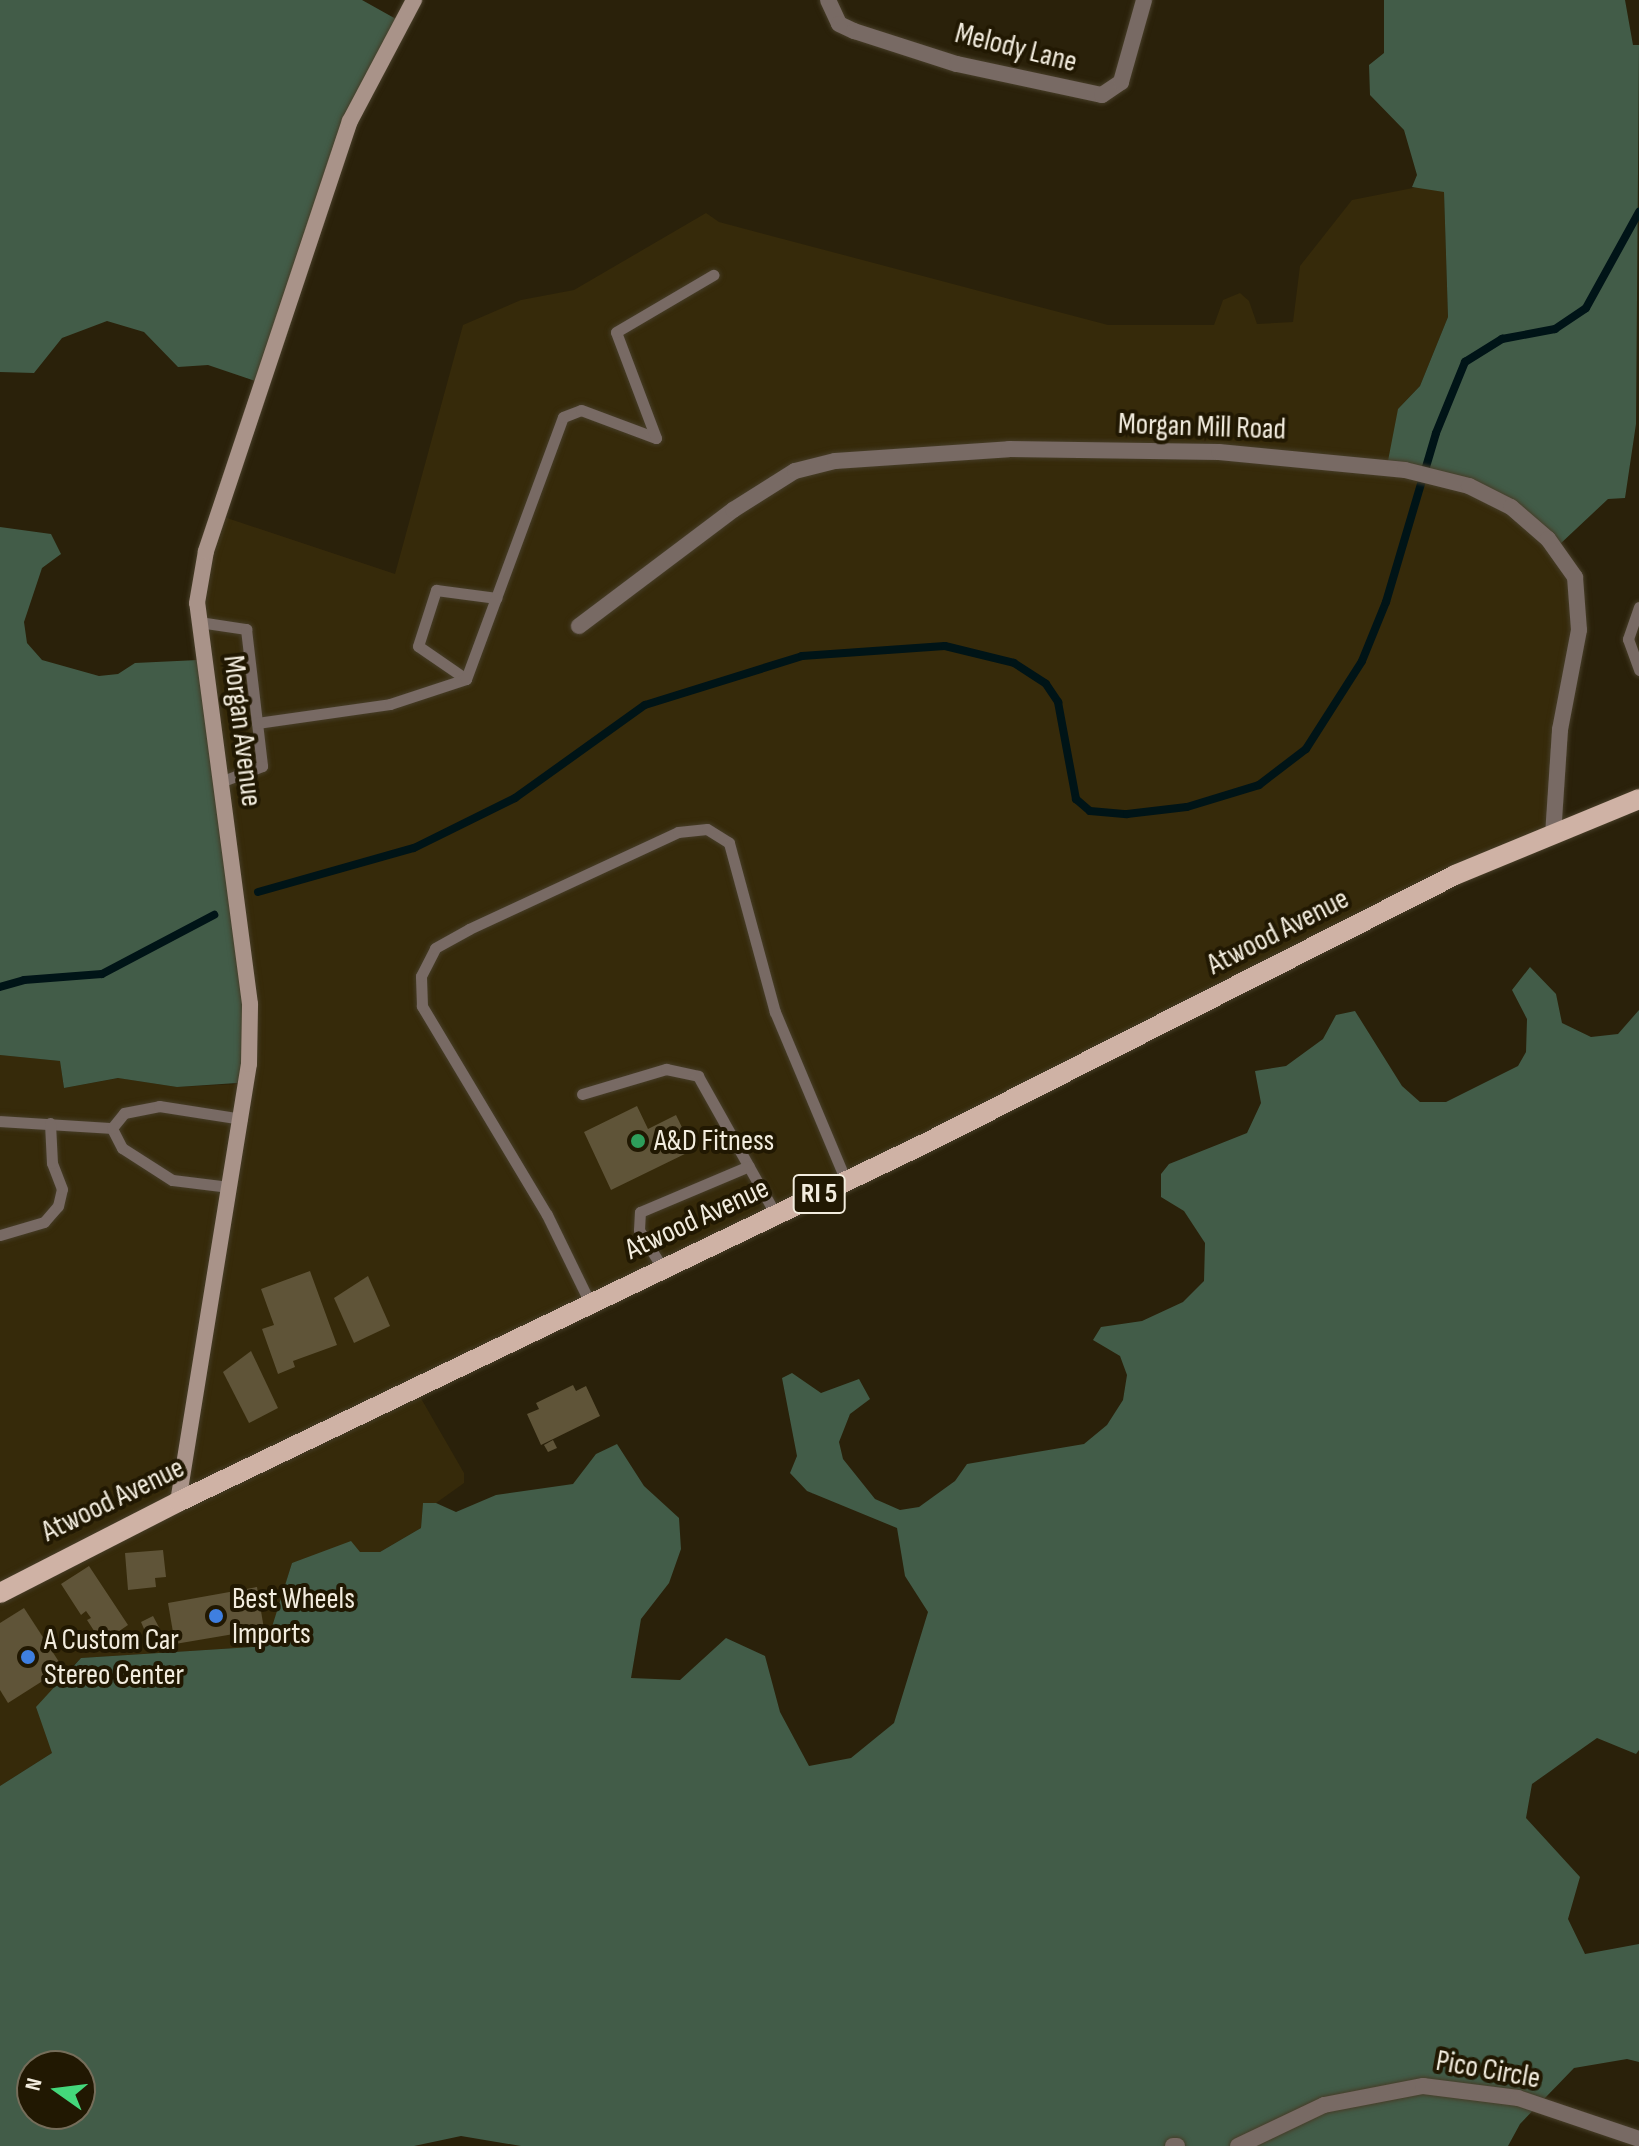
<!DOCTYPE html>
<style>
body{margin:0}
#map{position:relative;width:1639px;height:2146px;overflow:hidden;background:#2a210a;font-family:"Sofia Sans Condensed",sans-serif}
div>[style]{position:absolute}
.built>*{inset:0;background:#362a0a}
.forest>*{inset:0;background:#425c48}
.stream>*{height:8px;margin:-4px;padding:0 4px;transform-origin:4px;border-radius:4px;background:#001417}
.building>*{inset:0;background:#5f5438}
.roads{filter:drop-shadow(0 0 2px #463d28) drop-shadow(0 0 2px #463d28)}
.lane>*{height:11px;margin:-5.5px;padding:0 5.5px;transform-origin:5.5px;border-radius:5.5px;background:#786a64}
.street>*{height:16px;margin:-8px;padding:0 8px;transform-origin:8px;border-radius:8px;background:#786a64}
.secondary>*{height:16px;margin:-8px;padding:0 8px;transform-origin:8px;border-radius:8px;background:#a99389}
.primary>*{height:20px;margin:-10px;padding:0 10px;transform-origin:10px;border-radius:10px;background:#cfb2a5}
.dots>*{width:22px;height:22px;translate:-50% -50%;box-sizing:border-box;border:4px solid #211802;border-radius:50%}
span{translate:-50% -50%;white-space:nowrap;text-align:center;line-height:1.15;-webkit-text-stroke:8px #211802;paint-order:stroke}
.shield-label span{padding:2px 6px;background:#211802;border:2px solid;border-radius:6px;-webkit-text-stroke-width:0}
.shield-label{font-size:28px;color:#f2ecde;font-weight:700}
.street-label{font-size:30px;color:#f2ecde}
.poi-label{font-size:30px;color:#f2ecde}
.left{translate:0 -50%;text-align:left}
.north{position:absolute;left:16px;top:2050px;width:80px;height:80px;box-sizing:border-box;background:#211802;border:2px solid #756d5a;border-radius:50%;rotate:284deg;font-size:22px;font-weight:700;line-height:32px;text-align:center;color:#f2ecde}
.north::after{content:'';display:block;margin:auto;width:28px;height:36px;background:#44d77b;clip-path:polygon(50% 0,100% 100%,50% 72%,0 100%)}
</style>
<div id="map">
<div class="built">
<div style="clip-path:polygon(1423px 186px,1444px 191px,1448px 317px,1420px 386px,1398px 409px,1514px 508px,1570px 570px,1578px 628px,1552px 825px,415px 1388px,464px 1473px,464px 1483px,436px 1503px,423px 1504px,421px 1528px,380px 1552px,292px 1563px,267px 1646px,81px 1658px,60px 1678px,52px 1753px,0 1786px,0 1055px,60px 1061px,64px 1088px,119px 1078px,177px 1087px,237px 1084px,196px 612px,221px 516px,395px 574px,463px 325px,521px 300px,574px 290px,706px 213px,719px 222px,1108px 325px,1214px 325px,1223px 300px,1240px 293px,1249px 301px,1257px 324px,1293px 322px,1300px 266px,1352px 200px)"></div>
</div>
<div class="forest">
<div style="clip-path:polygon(0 0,362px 0,396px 19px,258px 382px,208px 365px,178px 367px,144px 332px,107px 321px,62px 338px,34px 373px,0 372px)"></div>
<div style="clip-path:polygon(1384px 0,1625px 0,1633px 45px,1639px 45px,1636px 424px,1625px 498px,1608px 499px,1559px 545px,1514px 508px,1387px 466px,1398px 409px,1420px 386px,1448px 317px,1444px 192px,1412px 187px,1417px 175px,1404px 130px,1370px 95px,1369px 65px,1384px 53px)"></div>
<div style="clip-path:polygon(0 527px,51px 534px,61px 554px,42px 568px,24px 622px,27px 643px,42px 660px,99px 676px,118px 674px,135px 663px,198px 660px,249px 1004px,245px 1079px,237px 1083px,177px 1087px,118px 1078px,64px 1088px,60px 1061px,0 1055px)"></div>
<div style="clip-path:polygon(evenodd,1530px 967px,1556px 994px,1562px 1023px,1591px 1037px,1618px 1034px,1639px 1010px,1639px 1750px,1636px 1754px,1597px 1738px,1532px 1784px,1526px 1818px,1580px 1877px,1568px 1919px,1585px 1954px,1639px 1944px,1639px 2062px,1627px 2059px,1574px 2068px,1520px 2124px,1508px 2146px,521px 2146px,461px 2136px,414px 2146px,0 2146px,0 1786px,52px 1753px,36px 1707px,81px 1658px,266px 1646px,292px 1563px,351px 1541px,360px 1552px,380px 1552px,421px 1528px,423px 1503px,436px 1503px,456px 1512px,496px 1495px,573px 1484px,596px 1454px,617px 1444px,644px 1486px,679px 1518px,681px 1549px,669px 1583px,641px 1619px,631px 1678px,680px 1680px,726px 1638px,765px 1656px,780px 1712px,809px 1766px,851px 1758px,894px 1723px,928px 1612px,905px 1576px,897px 1528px,807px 1491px,790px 1473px,797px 1456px,782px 1378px,792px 1373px,821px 1393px,859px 1379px,870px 1399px,850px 1414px,839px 1442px,843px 1459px,875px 1499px,900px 1510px,919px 1507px,955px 1481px,967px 1464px,1084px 1444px,1107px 1425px,1123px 1400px,1127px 1375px,1120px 1356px,1093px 1340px,1101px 1327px,1142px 1321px,1183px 1302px,1204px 1281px,1205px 1243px,1184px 1211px,1161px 1197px,1161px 1174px,1169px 1164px,1247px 1133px,1261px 1103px,1255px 1071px,1286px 1066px,1323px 1039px,1336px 1015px,1355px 1011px,1402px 1086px,1420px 1102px,1446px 1102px,1518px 1066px,1526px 1052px,1527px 1019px,1512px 990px,1530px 967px,32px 2066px,80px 2066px,80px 2114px,32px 2114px,32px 2066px)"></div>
</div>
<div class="stream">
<div style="left:258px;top:892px;width:162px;rotate:-15.8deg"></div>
<div style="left:414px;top:848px;width:113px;rotate:-26.3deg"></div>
<div style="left:515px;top:798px;width:160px;rotate:-35.6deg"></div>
<div style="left:645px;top:705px;width:164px;rotate:-17.3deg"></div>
<div style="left:802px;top:656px;width:143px;rotate:-4deg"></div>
<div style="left:945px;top:646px;width:71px;rotate:13.8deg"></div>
<div style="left:1014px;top:663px;width:38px;rotate:33deg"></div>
<div style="left:1046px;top:684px;width:22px;rotate:56deg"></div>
<div style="left:1058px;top:702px;width:99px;rotate:79.5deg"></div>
<div style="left:1076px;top:799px;width:18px;rotate:41deg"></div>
<div style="left:1090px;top:811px;width:37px;rotate:5deg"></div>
<div style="left:1127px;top:814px;width:60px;rotate:-6.7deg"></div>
<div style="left:1187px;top:807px;width:75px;rotate:-17deg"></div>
<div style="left:1259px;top:785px;width:59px;rotate:-37.5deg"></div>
<div style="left:1306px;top:749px;width:104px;rotate:-57.5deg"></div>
<div style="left:1362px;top:661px;width:64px;rotate:-67.9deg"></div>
<div style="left:1386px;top:602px;width:176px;rotate:-73.5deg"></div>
<div style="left:1436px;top:433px;width:77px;rotate:-67.8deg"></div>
<div style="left:1465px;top:362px;width:44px;rotate:-31.9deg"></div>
<div style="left:1502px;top:339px;width:54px;rotate:-10.7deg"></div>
<div style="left:1555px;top:329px;width:37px;rotate:-34deg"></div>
<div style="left:1586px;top:308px;width:110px;rotate:-61.1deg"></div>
<div style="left:0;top:987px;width:25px;rotate:-16deg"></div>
<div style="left:24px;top:980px;width:78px;rotate:-4.4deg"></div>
<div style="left:102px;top:974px;width:127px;rotate:-27.8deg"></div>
</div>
<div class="building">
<div style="clip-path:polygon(637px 1106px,648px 1129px,676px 1115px,693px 1150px,611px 1190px,584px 1132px)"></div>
<div style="clip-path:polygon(310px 1271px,337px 1345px,293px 1361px,295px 1367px,278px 1374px,262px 1329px,274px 1325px,261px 1289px)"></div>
<div style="clip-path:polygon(368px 1276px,390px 1326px,354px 1343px,334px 1298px)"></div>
<div style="clip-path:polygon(251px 1351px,278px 1408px,249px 1423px,223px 1372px)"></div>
<div style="clip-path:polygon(573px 1385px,576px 1391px,586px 1386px,600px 1416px,541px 1445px,527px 1414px,539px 1409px,536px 1403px)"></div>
<div style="clip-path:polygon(553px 1440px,557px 1448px,548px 1452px,544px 1445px)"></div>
<div style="clip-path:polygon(163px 1550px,166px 1577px,155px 1578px,156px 1587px,128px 1590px,125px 1553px)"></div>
<div style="clip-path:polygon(89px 1566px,128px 1625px,102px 1643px,87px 1620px,91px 1618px,86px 1611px,81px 1615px,61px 1584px)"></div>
<div style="clip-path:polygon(257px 1587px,264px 1629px,175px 1644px,168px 1603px)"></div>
<div style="clip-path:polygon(24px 1608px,63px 1668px,8px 1703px,0 1690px,0 1623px)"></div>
<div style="clip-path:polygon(153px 1616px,161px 1631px,148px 1638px,141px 1622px)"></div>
</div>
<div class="roads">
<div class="lane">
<div style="left:1639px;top:607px;width:34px;rotate:109deg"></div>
<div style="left:1628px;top:639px;width:33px;rotate:70deg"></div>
<div style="left:199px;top:622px;width:48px;rotate:8.5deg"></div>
<div style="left:246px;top:629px;width:138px;rotate:83.3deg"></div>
<div style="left:262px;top:766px;width:45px;rotate:159.1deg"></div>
<div style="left:466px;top:679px;width:58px;rotate:-145.5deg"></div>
<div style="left:418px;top:646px;width:59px;rotate:-72.2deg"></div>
<div style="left:436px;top:590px;width:61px;rotate:7.6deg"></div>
<div style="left:257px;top:723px;width:134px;rotate:-8.1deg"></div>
<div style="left:390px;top:704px;width:80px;rotate:-18.2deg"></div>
<div style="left:466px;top:679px;width:279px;rotate:-69.7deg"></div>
<div style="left:563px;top:417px;width:19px;rotate:-21deg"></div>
<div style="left:581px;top:410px;width:80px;rotate:20.5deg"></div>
<div style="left:656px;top:438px;width:113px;rotate:-110.7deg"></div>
<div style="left:616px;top:332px;width:113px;rotate:-30.4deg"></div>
<div style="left:582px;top:1094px;width:88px;rotate:-16.6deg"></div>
<div style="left:666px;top:1069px;width:33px;rotate:12deg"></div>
<div style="left:698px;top:1076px;width:159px;rotate:60.7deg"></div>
<div style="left:0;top:1121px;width:112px;rotate:3.6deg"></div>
<div style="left:229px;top:1187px;width:57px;rotate:-173deg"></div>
<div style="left:172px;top:1180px;width:59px;rotate:-147.4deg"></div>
<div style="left:122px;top:1148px;width:22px;rotate:-117deg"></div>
<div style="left:112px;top:1128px;width:19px;rotate:-51deg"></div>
<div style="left:124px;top:1113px;width:36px;rotate:-11deg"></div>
<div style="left:159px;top:1106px;width:84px;rotate:8.9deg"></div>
<div style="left:0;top:1235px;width:46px;rotate:-16.5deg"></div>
<div style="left:44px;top:1222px;width:21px;rotate:-49deg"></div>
<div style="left:58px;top:1206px;width:17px;rotate:-77deg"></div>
<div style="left:62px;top:1189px;width:28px;rotate:-111deg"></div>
<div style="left:52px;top:1163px;width:40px;rotate:-92.9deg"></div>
<div style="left:663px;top:1269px;width:46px;rotate:-121.6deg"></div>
<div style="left:639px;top:1230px;width:18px;rotate:-87deg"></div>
<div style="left:640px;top:1212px;width:118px;rotate:-22.9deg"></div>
<div style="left:590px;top:1303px;width:98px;rotate:-116deg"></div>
<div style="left:547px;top:1215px;width:244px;rotate:-120.9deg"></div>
<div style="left:422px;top:1006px;width:30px;rotate:-92deg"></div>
<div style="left:421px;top:976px;width:31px;rotate:-63deg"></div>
<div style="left:435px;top:948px;width:39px;rotate:-29deg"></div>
<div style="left:469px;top:929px;width:230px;rotate:-24.9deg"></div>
<div style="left:678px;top:832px;width:29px;rotate:-6deg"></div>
<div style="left:707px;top:829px;width:26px;rotate:32deg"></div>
<div style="left:729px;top:843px;width:175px;rotate:74.8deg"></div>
<div style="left:775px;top:1012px;width:183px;rotate:67.2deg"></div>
</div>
<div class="street">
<div style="left:828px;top:0;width:26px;rotate:65deg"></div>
<div style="left:839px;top:24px;width:17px;rotate:25deg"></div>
<div style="left:854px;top:31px;width:108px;rotate:17.8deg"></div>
<div style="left:957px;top:64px;width:148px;rotate:12.1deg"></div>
<div style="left:1102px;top:95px;width:23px;rotate:-34deg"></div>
<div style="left:1121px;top:82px;width:85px;rotate:-74.3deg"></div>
<div style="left:579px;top:626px;width:193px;rotate:-37deg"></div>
<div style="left:733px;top:510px;width:73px;rotate:-32.2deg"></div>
<div style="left:795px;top:471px;width:41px;rotate:-14deg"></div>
<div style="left:835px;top:461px;width:174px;rotate:-3.9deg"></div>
<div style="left:1009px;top:449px;width:210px;rotate:0.8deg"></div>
<div style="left:1219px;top:452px;width:187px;rotate:5.5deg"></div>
<div style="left:1405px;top:470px;width:66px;rotate:14deg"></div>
<div style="left:1469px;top:486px;width:47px;rotate:26.6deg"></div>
<div style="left:1511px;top:507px;width:49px;rotate:40.9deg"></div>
<div style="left:1548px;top:539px;width:47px;rotate:54.6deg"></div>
<div style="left:1575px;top:577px;width:53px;rotate:85.7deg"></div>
<div style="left:1579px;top:630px;width:102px;rotate:100.8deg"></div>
<div style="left:1560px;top:730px;width:105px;rotate:93.8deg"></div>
<div style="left:1173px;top:2146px;width:4px"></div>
<div style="left:1238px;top:2146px;width:95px;rotate:-25.5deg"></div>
<div style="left:1324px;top:2105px;width:101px;rotate:-10.9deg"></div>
<div style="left:1423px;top:2086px;width:96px;rotate:7.2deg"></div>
<div style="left:1518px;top:2098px;width:128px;rotate:18.7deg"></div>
</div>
<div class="secondary">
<div style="left:178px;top:1502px;width:444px;rotate:-80.8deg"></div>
<div style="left:249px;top:1064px;width:60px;rotate:-89deg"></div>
<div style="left:250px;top:1004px;width:404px;rotate:-97.5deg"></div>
<div style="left:197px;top:603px;width:53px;rotate:-80.2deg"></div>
<div style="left:206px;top:551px;width:453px;rotate:-71.5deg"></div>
<div style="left:350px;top:121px;width:137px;rotate:-62.1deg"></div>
</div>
<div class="primary">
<div style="left:0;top:1593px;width:200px;rotate:-27.1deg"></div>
<div style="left:178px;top:1502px;width:832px;rotate:-25.64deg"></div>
<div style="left:928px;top:1142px;width:591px;rotate:-26.87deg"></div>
<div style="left:1455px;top:875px;width:199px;rotate:-22.4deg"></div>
</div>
</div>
<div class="dots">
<div style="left:638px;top:1141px;background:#2e9e5b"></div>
<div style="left:216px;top:1616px;background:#3f7fe0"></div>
<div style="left:28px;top:1657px;background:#3f7fe0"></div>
</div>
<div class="shield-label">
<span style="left:819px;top:1194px">RI 5</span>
</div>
<div class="street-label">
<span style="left:1016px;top:48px;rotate:14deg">Melody Lane</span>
<span style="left:1202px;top:427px;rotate:2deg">Morgan Mill Road</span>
<span style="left:242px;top:731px;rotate:83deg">Morgan Avenue</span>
<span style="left:1278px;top:932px;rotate:-27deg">Atwood Avenue</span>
<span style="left:697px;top:1219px;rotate:-25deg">Atwood Avenue</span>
<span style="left:113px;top:1500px;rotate:-26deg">Atwood Avenue</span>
<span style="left:1488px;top:2070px;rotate:10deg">Pico Circle</span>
</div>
<div class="poi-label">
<span class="left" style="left:654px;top:1141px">A&amp;D Fitness</span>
<span class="left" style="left:232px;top:1616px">Best Wheels<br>Imports</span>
<span class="left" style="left:44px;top:1657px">A Custom Car<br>Stereo Center</span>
</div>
<div class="north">N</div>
</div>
